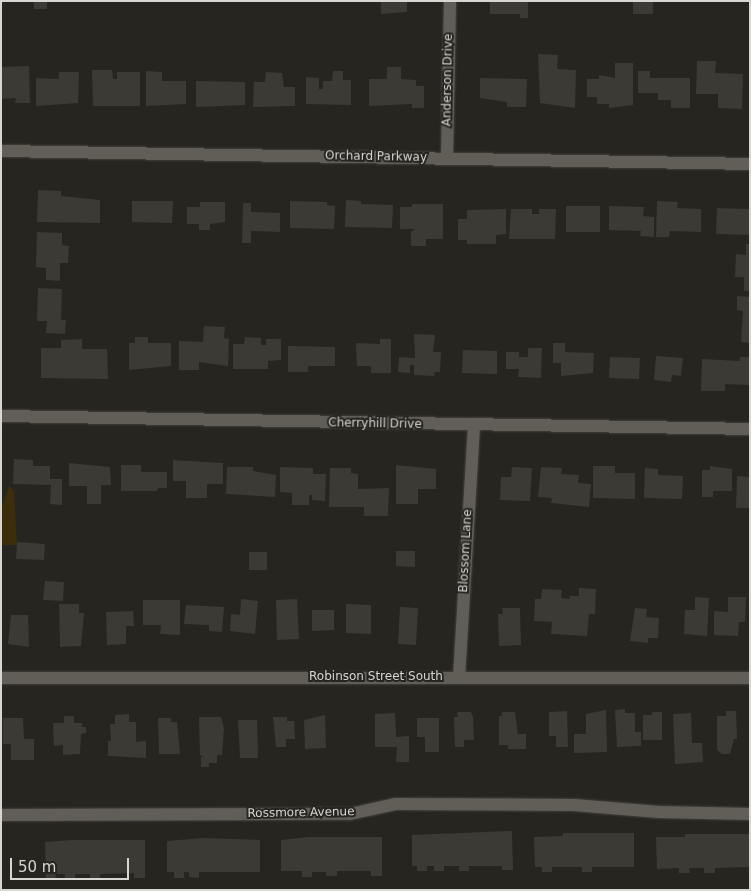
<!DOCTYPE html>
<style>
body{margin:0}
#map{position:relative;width:751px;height:891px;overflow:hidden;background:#272520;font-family:"DejaVu Sans",sans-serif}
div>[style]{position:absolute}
.green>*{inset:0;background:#3c2e0a}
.building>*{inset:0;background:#3c3a34}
.roads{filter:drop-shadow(0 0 1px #44423d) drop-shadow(0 0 1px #44423d)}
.street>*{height:12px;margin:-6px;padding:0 6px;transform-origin:6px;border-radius:6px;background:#615e58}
span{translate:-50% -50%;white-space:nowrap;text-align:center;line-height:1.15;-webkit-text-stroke:4px #272520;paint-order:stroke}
.street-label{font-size:12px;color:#d7d6d2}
.frame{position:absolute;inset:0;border:2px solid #d7d6d2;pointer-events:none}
.scale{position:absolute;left:10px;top:858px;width:119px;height:22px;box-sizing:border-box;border:2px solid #d7d6d2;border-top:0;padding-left:6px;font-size:15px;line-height:18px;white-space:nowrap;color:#d7d6d2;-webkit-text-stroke:4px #272520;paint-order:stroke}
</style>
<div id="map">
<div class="green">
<div style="clip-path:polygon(9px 486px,14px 491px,17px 545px,1px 545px,1px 510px)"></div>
</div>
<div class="building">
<div style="clip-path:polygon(34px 1px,47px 1px,47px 9px,34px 9px)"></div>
<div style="clip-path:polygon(381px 1px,407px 1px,407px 12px,381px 14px)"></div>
<div style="clip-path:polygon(490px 1px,528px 1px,528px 18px,520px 18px,520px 14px,490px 14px)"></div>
<div style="clip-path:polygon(633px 1px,653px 1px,653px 14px,633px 14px)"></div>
<div style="clip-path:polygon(538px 54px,558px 55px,557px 69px,576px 70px,575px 108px,540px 103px)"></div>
<div style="clip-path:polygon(697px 61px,716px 61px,715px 73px,743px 74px,742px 109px,718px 108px,718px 94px,696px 94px)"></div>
<div style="clip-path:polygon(615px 63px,633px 63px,633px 105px,609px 108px,609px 104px,597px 104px,597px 97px,587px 97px,587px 79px,599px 79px,599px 75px,615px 78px)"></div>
<div style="clip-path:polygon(29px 66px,30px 103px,15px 103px,16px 98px,1px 99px,1px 67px)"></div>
<div style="clip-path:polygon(387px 67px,401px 67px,401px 79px,416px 80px,416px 86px,424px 86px,424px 108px,412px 108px,412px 104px,369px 106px,369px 79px,387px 79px)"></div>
<div style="clip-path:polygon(92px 70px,112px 70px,113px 79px,117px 79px,117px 72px,140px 72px,140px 106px,93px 106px)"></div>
<div style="clip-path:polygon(146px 71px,162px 72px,162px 81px,186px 81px,186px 104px,146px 106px)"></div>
<div style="clip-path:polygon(333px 71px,343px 71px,343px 80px,351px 80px,351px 105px,306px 104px,306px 77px,319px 78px,319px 89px,323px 89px,323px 81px,332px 81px)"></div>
<div style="clip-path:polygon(638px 71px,650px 71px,650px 78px,690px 78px,690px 108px,671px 108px,671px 100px,658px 100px,658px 93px,638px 93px)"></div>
<div style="clip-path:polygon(59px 72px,79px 72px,78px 103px,36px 106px,36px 78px,59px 79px)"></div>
<div style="clip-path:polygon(266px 72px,282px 73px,284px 87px,295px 87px,295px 106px,253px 107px,254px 82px,265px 82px)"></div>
<div style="clip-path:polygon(480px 78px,527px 79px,526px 107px,507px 107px,507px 102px,480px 98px)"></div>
<div style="clip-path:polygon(196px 81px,245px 82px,245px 105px,196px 107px)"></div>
<div style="clip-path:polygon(38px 190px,61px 191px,61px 196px,100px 200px,100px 223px,37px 222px)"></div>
<div style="clip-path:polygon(346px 200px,361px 201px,361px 204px,393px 205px,392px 228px,345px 227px)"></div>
<div style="clip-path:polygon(132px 201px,173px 201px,172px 223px,132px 222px)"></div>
<div style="clip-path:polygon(290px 201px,327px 202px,327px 205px,335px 206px,334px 229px,290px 228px)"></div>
<div style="clip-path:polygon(657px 201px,678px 202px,677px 208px,701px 209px,701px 232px,670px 231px,669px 237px,656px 237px)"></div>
<div style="clip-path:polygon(200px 202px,225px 202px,225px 222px,210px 224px,210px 230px,199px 230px,199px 224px,187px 224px,187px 207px,200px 207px)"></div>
<div style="clip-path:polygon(243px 203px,251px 203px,251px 212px,280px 213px,280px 232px,251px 231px,251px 243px,242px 243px)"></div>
<div style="clip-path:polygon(412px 204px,443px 204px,443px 239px,426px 239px,426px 246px,411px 246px,411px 232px,415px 229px,400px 229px,400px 207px,412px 207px)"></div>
<div style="clip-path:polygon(566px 206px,600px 206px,600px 232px,566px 232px)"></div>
<div style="clip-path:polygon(609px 206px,644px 207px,643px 216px,654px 217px,654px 237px,640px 236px,641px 231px,609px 230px)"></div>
<div style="clip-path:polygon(717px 208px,750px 209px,750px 235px,716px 234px)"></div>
<div style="clip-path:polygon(506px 209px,506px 234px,496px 235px,496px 244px,467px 244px,467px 240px,458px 240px,458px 219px,467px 219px,467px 210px)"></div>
<div style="clip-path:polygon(511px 209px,532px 209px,532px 214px,539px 214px,539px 209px,556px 209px,555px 239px,509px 239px)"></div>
<div style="clip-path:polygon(37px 232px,62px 233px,62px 245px,69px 246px,68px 263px,60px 263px,60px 281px,46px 280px,46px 268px,36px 267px)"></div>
<div style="clip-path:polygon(746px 244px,750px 244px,750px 291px,744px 291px,744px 277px,735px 277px,736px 254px,746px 255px)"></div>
<div style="clip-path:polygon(38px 288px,62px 289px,61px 320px,66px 320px,65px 334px,46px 333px,47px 321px,37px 321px)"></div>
<div style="clip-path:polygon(737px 296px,750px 297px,750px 343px,741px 342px,743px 311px,737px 310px)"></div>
<div style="clip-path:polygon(204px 326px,225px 327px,224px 338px,229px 339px,228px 366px,199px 362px,199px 370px,179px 370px,179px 341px,203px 342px)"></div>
<div style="clip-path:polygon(414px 334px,435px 335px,433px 352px,441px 352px,440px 372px,435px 372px,434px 376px,414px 375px,414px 365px,410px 365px,410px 373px,398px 372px,399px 357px,415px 358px)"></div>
<div style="clip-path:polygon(135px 337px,148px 337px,148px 343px,171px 343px,171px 366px,129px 370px,129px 343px,135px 343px)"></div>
<div style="clip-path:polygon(245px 337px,261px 338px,261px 345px,266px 345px,266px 339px,281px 339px,281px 360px,268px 361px,268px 369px,233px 369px,233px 344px,244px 344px)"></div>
<div style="clip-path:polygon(82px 339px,82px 349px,107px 349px,108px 379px,41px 378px,41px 348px,61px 348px,61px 340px)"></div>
<div style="clip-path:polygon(380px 339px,391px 339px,391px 373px,371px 373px,371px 366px,357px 366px,356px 343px,380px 344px)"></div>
<div style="clip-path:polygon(553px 343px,565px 343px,565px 352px,594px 353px,593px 373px,561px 376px,561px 363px,553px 363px)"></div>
<div style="clip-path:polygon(288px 346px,335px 347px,335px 366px,308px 366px,308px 372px,288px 372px)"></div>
<div style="clip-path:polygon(528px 348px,542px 348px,541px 378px,518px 377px,519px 369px,506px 369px,506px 352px,519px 352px,519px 357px,528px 357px)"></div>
<div style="clip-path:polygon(463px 350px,497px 351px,497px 374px,462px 373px)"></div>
<div style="clip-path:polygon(656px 356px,683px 358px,681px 376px,672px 375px,671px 382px,654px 380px)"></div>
<div style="clip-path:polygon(610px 357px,640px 358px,639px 379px,609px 378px)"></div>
<div style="clip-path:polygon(740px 357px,750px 357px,750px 385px,725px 384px,725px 391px,701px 391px,702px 359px,740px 361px)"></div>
<div style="clip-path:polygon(14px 459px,33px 460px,33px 466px,50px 466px,50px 479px,62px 479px,62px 505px,50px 504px,51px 485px,13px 484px)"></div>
<div style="clip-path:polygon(173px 460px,223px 463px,223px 484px,207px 484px,207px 498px,186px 498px,186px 481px,173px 481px)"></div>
<div style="clip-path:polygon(69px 463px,110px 467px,111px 485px,101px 485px,101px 504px,87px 504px,87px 486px,69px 486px)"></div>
<div style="clip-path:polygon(121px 465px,141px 465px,141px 472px,167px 472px,167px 488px,158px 488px,157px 491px,121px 491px)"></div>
<div style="clip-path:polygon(396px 465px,436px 469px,436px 489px,418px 489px,418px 504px,396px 504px)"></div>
<div style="clip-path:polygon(593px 466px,615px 466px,615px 473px,635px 473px,635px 499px,593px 498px)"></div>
<div style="clip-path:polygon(710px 466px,732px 469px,732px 491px,713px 491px,713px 497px,702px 497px,702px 470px,710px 470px)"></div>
<div style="clip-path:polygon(227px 467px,253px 467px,253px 471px,276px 475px,275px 497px,226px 494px)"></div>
<div style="clip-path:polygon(280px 467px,313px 468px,313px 474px,326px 474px,325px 501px,312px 500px,312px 495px,309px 495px,309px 505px,292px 505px,292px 493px,280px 492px)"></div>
<div style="clip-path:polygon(512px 467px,532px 468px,530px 501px,500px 500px,501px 477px,511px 477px)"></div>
<div style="clip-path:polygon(541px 467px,562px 468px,561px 474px,579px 475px,578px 483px,591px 484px,589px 507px,551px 503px,552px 498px,538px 497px)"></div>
<div style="clip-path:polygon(330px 468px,351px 468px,351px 473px,358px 474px,358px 489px,389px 488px,388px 516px,364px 516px,364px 507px,329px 507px)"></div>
<div style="clip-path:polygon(645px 468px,658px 469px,658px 475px,683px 476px,682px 499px,644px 498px)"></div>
<div style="clip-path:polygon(737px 476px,750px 477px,750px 508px,736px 508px)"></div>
<div style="clip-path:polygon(17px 542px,45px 544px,44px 560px,16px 559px)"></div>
<div style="clip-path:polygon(396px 551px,415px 551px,415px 567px,396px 566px)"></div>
<div style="clip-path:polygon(249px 552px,267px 552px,267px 570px,249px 570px)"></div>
<div style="clip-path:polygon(45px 581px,64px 582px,63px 601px,43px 600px)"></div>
<div style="clip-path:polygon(579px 588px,596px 589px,595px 614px,589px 614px,587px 636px,551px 634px,552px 622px,534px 621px,535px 599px,541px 599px,542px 589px,562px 590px,561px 598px,570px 599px,570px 596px,579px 596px)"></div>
<div style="clip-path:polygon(695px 597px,709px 598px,707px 636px,684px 634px,685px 610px,695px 610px)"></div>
<div style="clip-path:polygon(728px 597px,746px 597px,745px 622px,739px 622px,738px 636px,714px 635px,714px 611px,728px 612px)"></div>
<div style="clip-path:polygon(241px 599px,258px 601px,255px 634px,230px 631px,231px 614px,240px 615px)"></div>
<div style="clip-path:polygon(297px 599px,299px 639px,277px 640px,276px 600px)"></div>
<div style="clip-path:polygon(143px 600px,180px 600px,180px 635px,160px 634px,161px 625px,143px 625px)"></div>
<div style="clip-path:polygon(59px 604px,79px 604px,79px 613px,84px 613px,81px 646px,60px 647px)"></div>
<div style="clip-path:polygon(346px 604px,371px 605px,371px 634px,346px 633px)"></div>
<div style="clip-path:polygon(186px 605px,224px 607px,222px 632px,209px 631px,209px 625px,184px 624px)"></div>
<div style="clip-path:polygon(400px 607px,418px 608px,416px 645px,398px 644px)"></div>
<div style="clip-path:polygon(502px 608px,520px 608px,521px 645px,499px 646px,498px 614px,503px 614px)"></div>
<div style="clip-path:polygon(635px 608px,647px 609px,646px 617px,659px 618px,658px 638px,648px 638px,648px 643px,630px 641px)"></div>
<div style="clip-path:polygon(312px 610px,334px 610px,334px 630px,312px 631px)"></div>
<div style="clip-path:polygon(133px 611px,134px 626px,126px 626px,126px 644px,107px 645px,106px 612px)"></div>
<div style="clip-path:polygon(11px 615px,28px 615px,29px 647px,8px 644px)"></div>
<div style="clip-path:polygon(625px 709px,625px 713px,635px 713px,635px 732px,641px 732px,641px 746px,617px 747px,615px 710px)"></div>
<div style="clip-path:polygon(606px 710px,607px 752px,574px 753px,574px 734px,586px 734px,586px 714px)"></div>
<div style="clip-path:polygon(567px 711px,568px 747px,556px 747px,556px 736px,549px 736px,549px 712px)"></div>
<div style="clip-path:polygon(726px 711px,736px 711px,737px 739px,734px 739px,730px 754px,722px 754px,717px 750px,717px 716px,726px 716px)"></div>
<div style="clip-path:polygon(457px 712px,471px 712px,473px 717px,474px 740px,464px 740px,464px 747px,455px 747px,454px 717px,458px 717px)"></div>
<div style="clip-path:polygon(502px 712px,515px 712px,518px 734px,526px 734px,526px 749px,508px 749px,508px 745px,499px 745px,499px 716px,502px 716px)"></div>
<div style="clip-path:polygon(652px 712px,662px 712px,662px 740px,643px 740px,643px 715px,652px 715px)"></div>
<div style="clip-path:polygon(395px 713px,396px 737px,409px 736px,409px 762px,396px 762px,397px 747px,375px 747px,375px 714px)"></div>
<div style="clip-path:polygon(691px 713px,692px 743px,702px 743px,703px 762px,675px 764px,673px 714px)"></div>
<div style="clip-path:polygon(129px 714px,129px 722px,136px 722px,136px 742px,146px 741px,146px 758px,108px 756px,108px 741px,111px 741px,110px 724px,115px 724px,115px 715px)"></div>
<div style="clip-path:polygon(325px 715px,326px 748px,305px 749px,304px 720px)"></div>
<div style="clip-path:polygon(64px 716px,74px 716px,74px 723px,82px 723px,82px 727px,86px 727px,86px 733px,81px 734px,80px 754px,63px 755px,63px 745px,54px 746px,53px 723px,64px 723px)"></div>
<div style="clip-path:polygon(199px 717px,221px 717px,224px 728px,222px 755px,217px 755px,217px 763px,209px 763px,209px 767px,201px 767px,201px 757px,204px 757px,200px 755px)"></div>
<div style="clip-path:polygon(273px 717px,287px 717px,287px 721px,294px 721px,295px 739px,286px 739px,286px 747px,276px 747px)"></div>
<div style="clip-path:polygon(3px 718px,23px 718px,24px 739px,34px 739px,34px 760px,11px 760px,11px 744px,3px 744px)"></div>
<div style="clip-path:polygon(158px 718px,171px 718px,171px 722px,177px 722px,180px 754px,159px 754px)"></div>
<div style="clip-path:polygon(417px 718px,439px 718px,439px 752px,425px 752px,425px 737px,417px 737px)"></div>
<div style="clip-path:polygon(238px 720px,257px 720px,258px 758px,240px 758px)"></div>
<div style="clip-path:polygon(512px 831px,513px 870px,502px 870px,502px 866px,469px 866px,469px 871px,459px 871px,459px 866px,444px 866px,444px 871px,434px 871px,434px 866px,427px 866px,427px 871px,417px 871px,417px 866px,412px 866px,412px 835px)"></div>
<div style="clip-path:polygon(563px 833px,634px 833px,634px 867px,592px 867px,592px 872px,582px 872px,582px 867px,552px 867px,552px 872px,542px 872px,542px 867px,535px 867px,534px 837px,563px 836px)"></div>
<div style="clip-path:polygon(685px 834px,750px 834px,750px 867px,715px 868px,715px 873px,704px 873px,704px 868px,689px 868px,690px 873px,679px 873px,679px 868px,657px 869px,656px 837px,685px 837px)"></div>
<div style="clip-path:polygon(308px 837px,382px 837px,382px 876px,371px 876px,371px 871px,337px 871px,337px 876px,326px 876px,326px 872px,312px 872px,312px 877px,302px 877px,302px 871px,281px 871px,281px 840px)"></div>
<div style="clip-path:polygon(203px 838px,260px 840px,260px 872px,199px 872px,199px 878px,189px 877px,189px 872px,184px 872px,184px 878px,174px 878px,174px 872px,167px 872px,167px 841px)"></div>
<div style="clip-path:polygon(72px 840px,145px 840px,145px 878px,134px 878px,134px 873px,100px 874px,100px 878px,90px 878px,90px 874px,75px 874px,75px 878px,65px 879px,65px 874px,55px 874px,56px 878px,46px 878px,45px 842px)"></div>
</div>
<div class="roads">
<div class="street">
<div style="left:1px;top:151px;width:749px;rotate:0.99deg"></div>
<div style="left:447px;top:158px;width:157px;rotate:-88.9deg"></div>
<div style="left:1px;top:416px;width:749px;rotate:0.99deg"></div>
<div style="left:1px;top:678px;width:749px"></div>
<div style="left:459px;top:678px;width:253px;rotate:-86.6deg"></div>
<div style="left:1px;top:815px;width:349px;rotate:-0.2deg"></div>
<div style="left:350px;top:814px;width:46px;rotate:-12.5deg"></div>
<div style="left:395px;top:804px;width:179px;rotate:0.3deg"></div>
<div style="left:574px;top:805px;width:85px;rotate:4.7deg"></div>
<div style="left:659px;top:812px;width:91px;rotate:1.3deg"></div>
</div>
</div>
<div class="street-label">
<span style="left:448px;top:80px;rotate:-89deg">Anderson Drive</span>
<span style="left:376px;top:157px;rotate:1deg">Orchard Parkway</span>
<span style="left:375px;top:424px;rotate:1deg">Cherryhill Drive</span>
<span style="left:466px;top:551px;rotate:-87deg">Blossom Lane</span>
<span style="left:376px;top:677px">Robinson Street South</span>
<span style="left:301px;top:813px;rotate:-1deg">Rossmore Avenue</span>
</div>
<div class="frame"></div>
<div class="scale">50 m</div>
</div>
